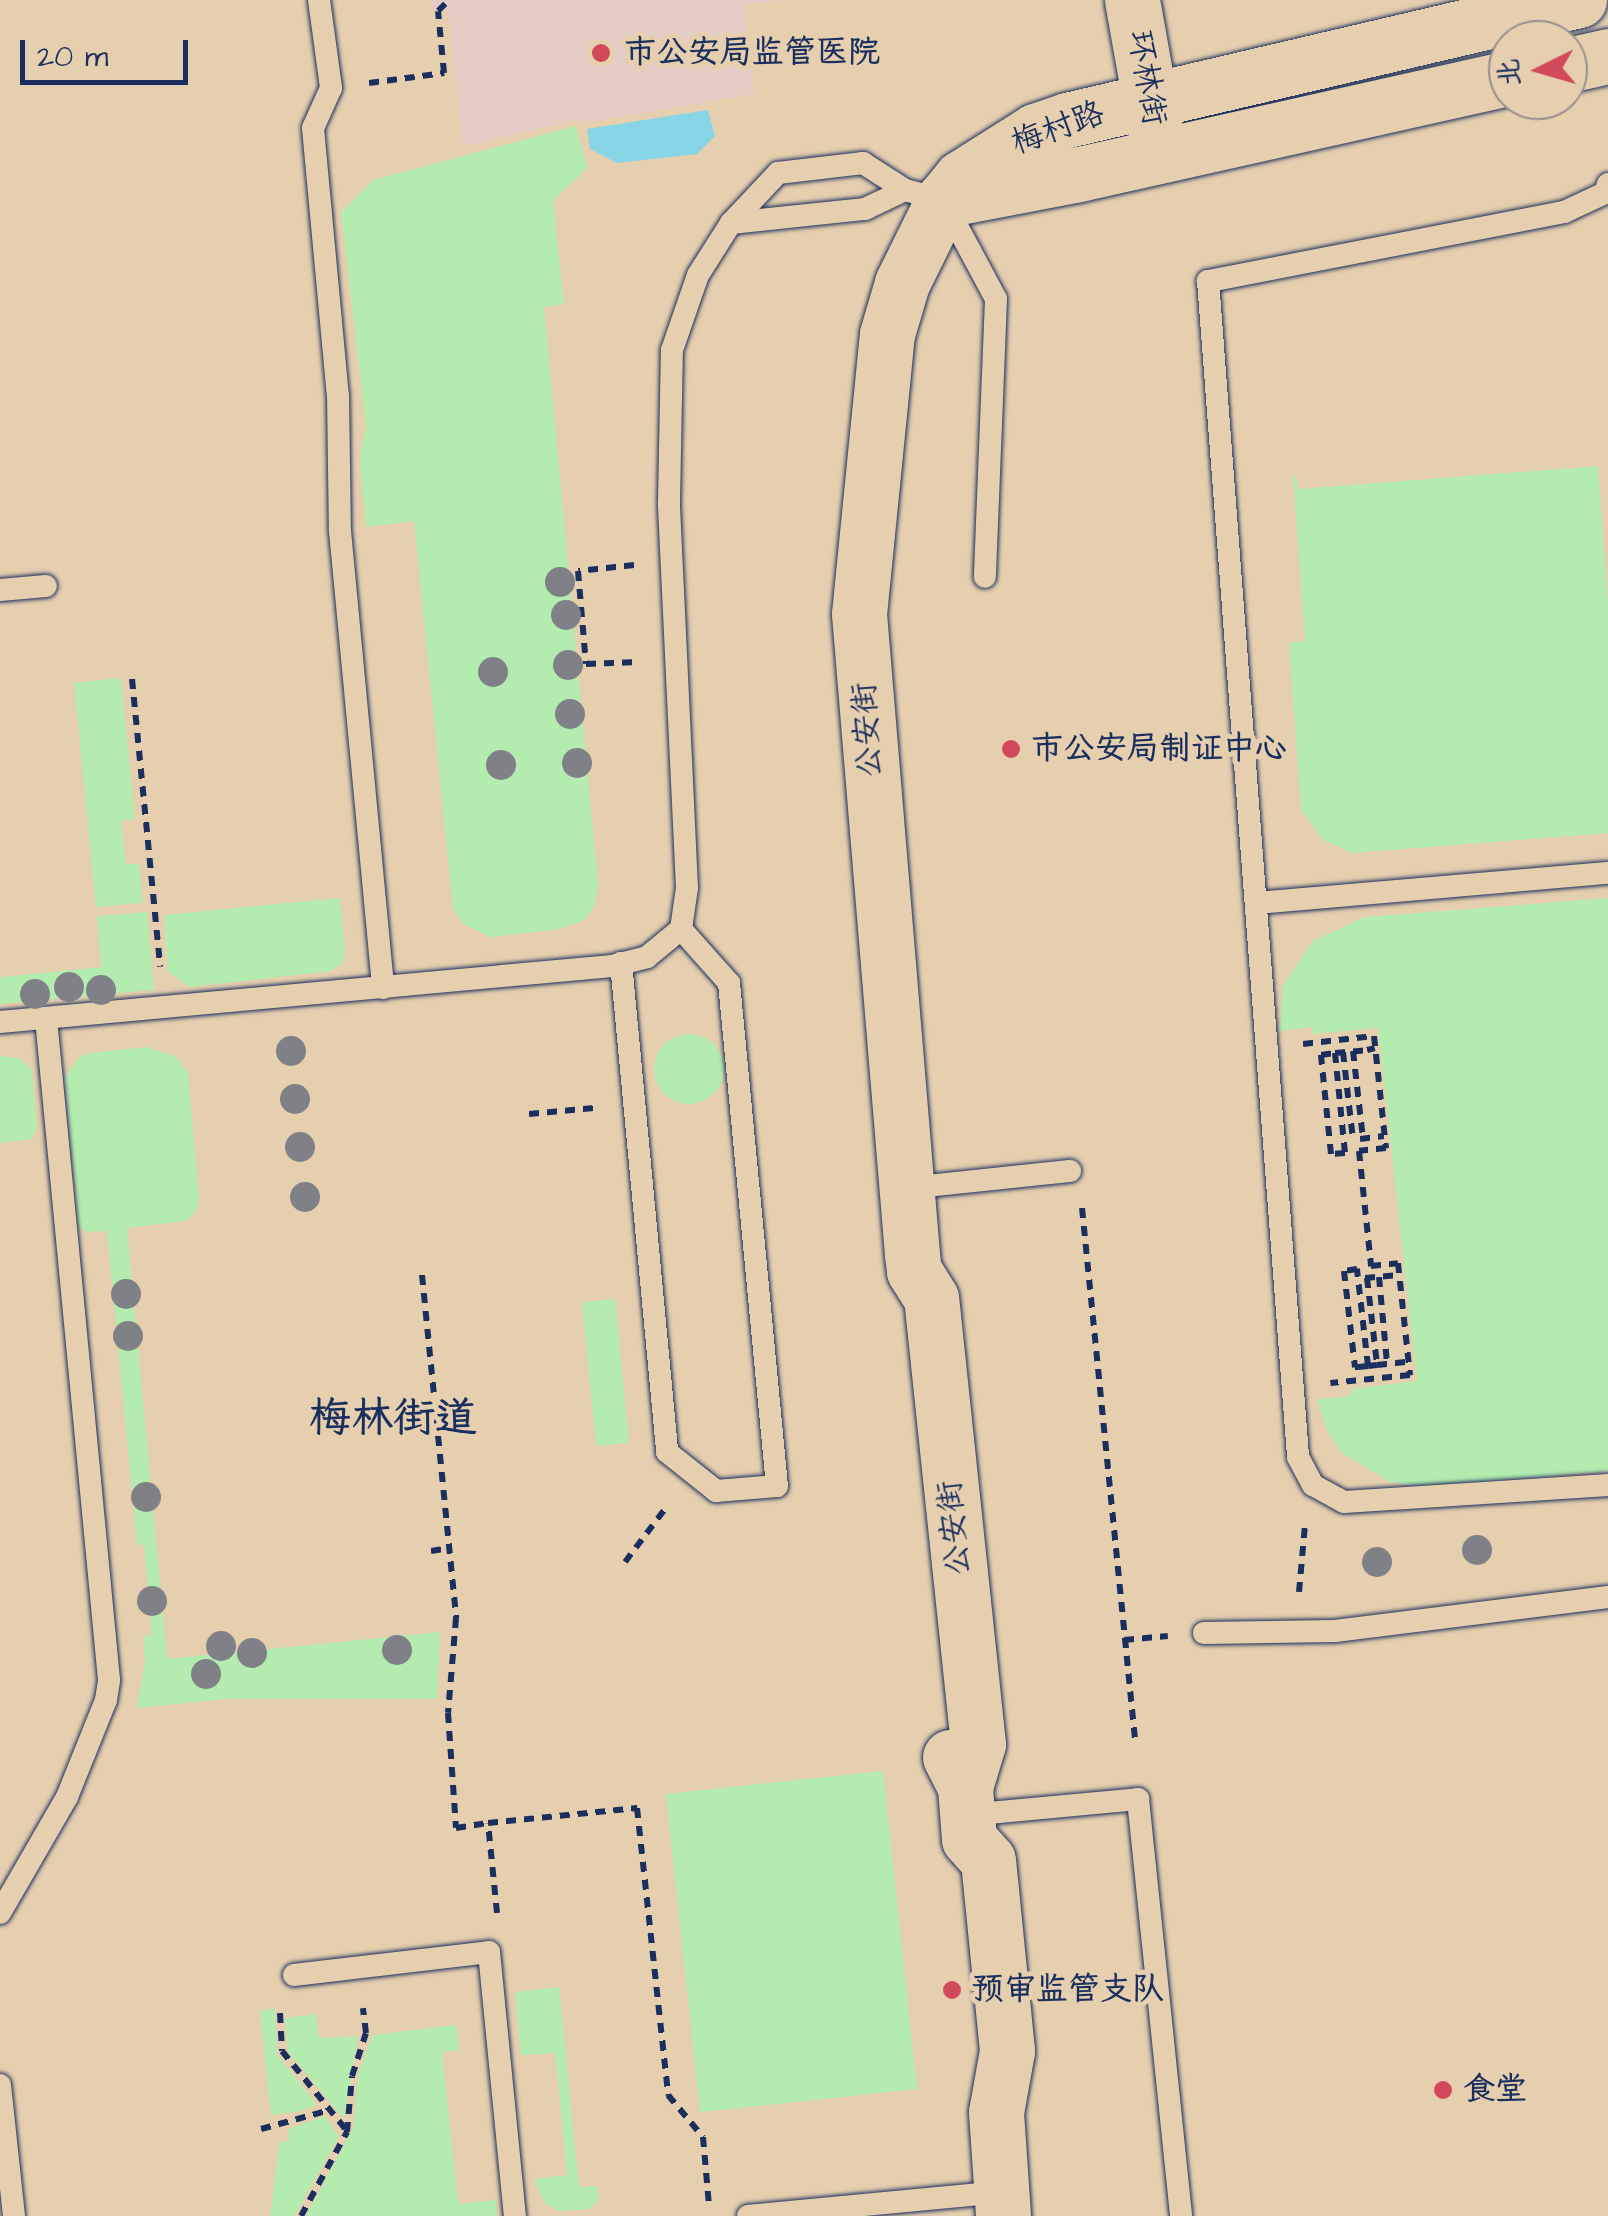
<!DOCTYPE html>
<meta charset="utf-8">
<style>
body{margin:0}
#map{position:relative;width:1608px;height:2216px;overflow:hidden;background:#e6cfaf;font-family:"Architects Daughter","LXGW WenKai TC",sans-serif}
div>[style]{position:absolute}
.built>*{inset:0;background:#e3cdc5}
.green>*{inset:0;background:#b4ecb0}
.round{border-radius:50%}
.water>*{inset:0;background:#87d5e6}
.path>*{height:6px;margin-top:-3px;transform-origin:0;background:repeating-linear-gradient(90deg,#1b2f5e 0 10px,transparent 0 18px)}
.roads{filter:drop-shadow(0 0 2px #1b2f5e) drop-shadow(0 0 2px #1b2f5e)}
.service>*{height:22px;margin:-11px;padding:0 11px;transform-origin:11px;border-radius:11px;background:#e6cfaf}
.tertiary>*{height:55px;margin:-27.5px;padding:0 27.5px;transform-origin:27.5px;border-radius:27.5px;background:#e6cfaf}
.trees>*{width:30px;height:30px;margin:-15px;border-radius:50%;background:#7f8187}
.dots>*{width:28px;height:28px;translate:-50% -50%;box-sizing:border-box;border:5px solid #e6cfaf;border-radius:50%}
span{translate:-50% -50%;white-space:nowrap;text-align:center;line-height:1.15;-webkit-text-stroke:10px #e6cfaf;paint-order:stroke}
.poi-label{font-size:32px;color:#1b2f5e;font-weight:700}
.left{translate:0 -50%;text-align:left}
.street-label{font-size:32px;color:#1b2f5e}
.district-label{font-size:42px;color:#1b2f5e;font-weight:700}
.north{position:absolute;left:1488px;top:20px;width:100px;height:100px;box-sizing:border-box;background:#e6cfaf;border:2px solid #958f8f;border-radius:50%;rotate:265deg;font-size:28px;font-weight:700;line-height:40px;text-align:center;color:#1b2f5e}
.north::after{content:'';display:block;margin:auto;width:35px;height:45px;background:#d1495b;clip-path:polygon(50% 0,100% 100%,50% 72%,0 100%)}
.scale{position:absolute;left:20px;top:40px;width:168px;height:45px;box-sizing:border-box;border:5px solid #1b2f5e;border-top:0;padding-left:12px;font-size:30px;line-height:35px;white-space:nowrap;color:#1b2f5e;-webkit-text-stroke:8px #e6cfaf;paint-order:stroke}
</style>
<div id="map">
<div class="built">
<div style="clip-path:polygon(432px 0,781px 0,744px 5px,754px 94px,583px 123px,582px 119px,463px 146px,448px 10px,433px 11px)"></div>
</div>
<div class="green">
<div style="clip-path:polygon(576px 126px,587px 168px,553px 201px,564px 304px,544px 307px,598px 884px,594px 907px,584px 920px,560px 929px,490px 937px,463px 924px,453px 908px,414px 521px,366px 527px,360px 460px,366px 426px,341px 212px,373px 180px)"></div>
<div style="clip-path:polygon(1598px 466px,1608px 604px,1608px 833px,1351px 853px,1322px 839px,1301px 809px,1289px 643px,1305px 641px,1293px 475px,1296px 475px,1298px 489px)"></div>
<div style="clip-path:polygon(121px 678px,135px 819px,121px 821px,126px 864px,139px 864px,143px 903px,96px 907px,74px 683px)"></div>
<div style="clip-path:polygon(340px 898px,345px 951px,343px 963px,331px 971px,190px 987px,168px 972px,164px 915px)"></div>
<div style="clip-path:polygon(1608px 898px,1608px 1471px,1423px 1486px,1390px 1482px,1342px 1453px,1327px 1431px,1317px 1399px,1351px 1396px,1351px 1389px,1417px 1381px,1378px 1028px,1312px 1034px,1311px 1027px,1280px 1031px,1283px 985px,1313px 941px,1364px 917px)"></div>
<div style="clip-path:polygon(147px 912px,154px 990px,0 1004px,0 977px,101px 967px,97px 916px)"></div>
<div class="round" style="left:654px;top:1034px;width:70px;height:70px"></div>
<div style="clip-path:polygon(146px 1047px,175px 1056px,188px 1072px,199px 1199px,196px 1212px,186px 1221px,127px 1228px,167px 1659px,440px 1632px,437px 1699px,227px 1699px,137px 1708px,145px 1661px,143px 1637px,152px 1635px,144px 1545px,137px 1544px,107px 1231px,86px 1232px,79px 1226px,65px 1076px,79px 1058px,90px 1053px)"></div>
<div style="clip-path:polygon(0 1056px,20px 1058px,32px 1071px,37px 1127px,31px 1139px,0 1143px)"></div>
<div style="clip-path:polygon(615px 1299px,629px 1443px,596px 1446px,582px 1302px)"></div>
<div style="clip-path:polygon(883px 1771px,917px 2089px,700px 2112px,666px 1794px)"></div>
<div style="clip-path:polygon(559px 1987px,579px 2187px,596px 2186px,599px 2199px,589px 2209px,559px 2211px,544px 2203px,534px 2179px,567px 2175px,555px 2053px,521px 2055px,515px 1992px)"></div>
<div style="clip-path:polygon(275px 2008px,277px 2054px,317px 2105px,297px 2112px,271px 2115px,260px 2011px)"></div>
<div style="clip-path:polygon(316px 2014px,319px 2038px,358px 2036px,344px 2119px,288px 2052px,285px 2018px)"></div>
<div style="clip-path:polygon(456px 2025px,459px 2050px,442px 2052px,458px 2204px,496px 2200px,497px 2216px,306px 2216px,354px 2126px,358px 2074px,372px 2035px)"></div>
<div style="clip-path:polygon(325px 2116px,339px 2137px,294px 2216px,270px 2216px,280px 2142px,289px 2141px,288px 2129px)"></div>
</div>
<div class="water">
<div style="clip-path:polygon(708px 110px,715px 136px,697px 154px,617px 163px,590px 149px,587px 129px)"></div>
</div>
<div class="path">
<div style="left:369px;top:83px;width:76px;rotate:-7.6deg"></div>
<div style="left:444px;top:73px;width:62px;rotate:-95.5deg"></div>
<div style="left:438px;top:11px;width:16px;rotate:-45deg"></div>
<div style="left:634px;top:565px;width:56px;rotate:173.9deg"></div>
<div style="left:578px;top:571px;width:93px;rotate:85.1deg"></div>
<div style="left:586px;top:664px;width:52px;rotate:-2.2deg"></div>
<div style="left:132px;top:679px;width:289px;rotate:84.4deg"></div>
<div style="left:1303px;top:1044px;width:71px;rotate:-6.4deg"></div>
<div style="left:1374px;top:1036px;width:113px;rotate:83.9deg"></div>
<div style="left:1386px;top:1148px;width:27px;rotate:174deg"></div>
<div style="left:1359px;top:1151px;width:116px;rotate:84deg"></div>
<div style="left:1371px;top:1266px;width:27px;rotate:-6deg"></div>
<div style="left:1398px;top:1263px;width:113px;rotate:83.9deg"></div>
<div style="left:1410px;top:1375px;width:80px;rotate:174.3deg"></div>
<div style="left:1353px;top:1051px;width:89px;rotate:83.5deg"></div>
<div style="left:1343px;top:1052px;width:89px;rotate:83.5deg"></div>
<div style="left:1335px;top:1053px;width:100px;rotate:84.3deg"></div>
<div style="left:1345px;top:1153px;width:14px;rotate:176deg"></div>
<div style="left:1331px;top:1154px;width:100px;rotate:-95.8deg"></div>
<div style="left:1321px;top:1055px;width:14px;rotate:-8deg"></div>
<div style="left:1335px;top:1053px;width:32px;rotate:-5deg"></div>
<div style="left:1367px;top:1050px;width:8px;rotate:-14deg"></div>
<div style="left:529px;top:1114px;width:65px;rotate:-5.3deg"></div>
<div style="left:1360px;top:1139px;width:24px;rotate:-7deg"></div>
<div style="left:1082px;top:1208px;width:534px;rotate:84.3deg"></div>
<div style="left:422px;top:1275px;width:345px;rotate:84.3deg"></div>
<div style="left:456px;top:1618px;width:95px;rotate:94.8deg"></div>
<div style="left:448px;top:1713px;width:115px;rotate:86deg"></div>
<div style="left:456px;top:1828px;width:32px;rotate:-9deg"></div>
<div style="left:1379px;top:1277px;width:87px;rotate:84.7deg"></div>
<div style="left:1365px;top:1278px;width:34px;rotate:-5deg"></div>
<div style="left:1367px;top:1278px;width:88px;rotate:83.4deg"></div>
<div style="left:1368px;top:1366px;width:98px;rotate:-96.5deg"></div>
<div style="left:1357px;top:1269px;width:13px;rotate:171deg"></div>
<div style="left:1344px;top:1271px;width:97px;rotate:83.5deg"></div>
<div style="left:1355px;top:1367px;width:3px"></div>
<div style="left:1358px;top:1367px;width:10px;rotate:-6deg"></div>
<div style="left:1368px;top:1366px;width:9px;rotate:-6deg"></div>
<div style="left:1377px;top:1365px;width:31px;rotate:-6deg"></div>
<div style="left:431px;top:1551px;width:19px;rotate:-9deg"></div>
<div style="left:625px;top:1562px;width:71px;rotate:-53deg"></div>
<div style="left:1299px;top:1592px;width:67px;rotate:-84.9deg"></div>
<div style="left:1124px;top:1640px;width:44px;rotate:-5.2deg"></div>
<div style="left:497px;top:1913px;width:90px;rotate:-95.7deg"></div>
<div style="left:488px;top:1823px;width:150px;rotate:-5.7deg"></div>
<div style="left:637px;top:1808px;width:289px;rotate:83.8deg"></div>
<div style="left:668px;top:2095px;width:55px;rotate:50.2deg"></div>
<div style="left:703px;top:2137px;width:68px;rotate:85deg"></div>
<div style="left:280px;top:2013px;width:38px;rotate:87deg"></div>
<div style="left:282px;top:2051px;width:103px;rotate:50.9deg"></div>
<div style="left:261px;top:2129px;width:72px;rotate:-15.4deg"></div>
<div style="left:301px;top:2216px;width:96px;rotate:-61.3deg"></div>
<div style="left:347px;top:2132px;width:56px;rotate:-84.9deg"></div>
<div style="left:352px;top:2076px;width:45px;rotate:-72deg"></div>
<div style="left:366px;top:2033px;width:25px;rotate:-97deg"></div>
</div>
<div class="roads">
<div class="service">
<div style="left:319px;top:0;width:89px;rotate:82.2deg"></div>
<div style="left:331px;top:88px;width:44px;rotate:114.2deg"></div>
<div style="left:313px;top:128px;width:268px;rotate:84.7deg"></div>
<div style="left:338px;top:395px;width:136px;rotate:89.2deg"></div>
<div style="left:340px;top:531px;width:459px;rotate:84.6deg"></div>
<div style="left:1608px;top:184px;width:9px;rotate:108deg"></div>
<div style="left:1605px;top:193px;width:45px;rotate:155.1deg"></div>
<div style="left:1564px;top:212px;width:363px;rotate:169deg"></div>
<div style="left:1208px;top:281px;width:1179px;rotate:85.62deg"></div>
<div style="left:1298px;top:1457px;width:32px;rotate:62deg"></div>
<div style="left:1313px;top:1485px;width:35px;rotate:29deg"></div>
<div style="left:1344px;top:1502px;width:265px;rotate:-3.7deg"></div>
<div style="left:731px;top:223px;width:135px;rotate:-6deg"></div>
<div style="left:865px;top:209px;width:44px;rotate:-25.4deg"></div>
<div style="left:0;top:590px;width:46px;rotate:-5deg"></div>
<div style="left:1256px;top:903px;width:353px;rotate:-4.9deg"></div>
<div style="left:621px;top:963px;width:491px;rotate:84.6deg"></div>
<div style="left:667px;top:1452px;width:63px;rotate:38.5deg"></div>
<div style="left:716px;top:1491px;width:61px;rotate:-4.7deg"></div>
<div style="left:777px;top:1486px;width:505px;rotate:-95.45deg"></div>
<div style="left:729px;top:983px;width:72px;rotate:-131.6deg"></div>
<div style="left:0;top:1022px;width:615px;rotate:-5.23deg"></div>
<div style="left:612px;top:966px;width:36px;rotate:-14deg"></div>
<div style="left:647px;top:957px;width:44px;rotate:-39.5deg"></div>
<div style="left:681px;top:929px;width:41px;rotate:-81.7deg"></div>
<div style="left:687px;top:888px;width:386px;rotate:-92.7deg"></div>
<div style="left:669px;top:502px;width:152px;rotate:-88.9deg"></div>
<div style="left:672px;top:350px;width:79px;rotate:-70.9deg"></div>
<div style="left:698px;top:275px;width:62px;rotate:-57.6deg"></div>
<div style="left:731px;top:223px;width:69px;rotate:-46.8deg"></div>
<div style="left:778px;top:173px;width:86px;rotate:-6.7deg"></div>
<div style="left:863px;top:163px;width:50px;rotate:32.7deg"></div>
<div style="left:905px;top:190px;width:39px;rotate:15deg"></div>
<div style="left:943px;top:200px;width:112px;rotate:61.8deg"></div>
<div style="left:996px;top:299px;width:278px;rotate:92.3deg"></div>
<div style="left:908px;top:1188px;width:163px;rotate:-6deg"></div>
<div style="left:1204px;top:1633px;width:131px;rotate:-0.9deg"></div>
<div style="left:1335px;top:1631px;width:275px;rotate:-7.1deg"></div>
<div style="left:967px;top:1815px;width:172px;rotate:-5.3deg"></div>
<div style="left:1138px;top:1799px;width:419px;rotate:84.1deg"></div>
<div style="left:0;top:1913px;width:134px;rotate:-60deg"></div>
<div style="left:67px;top:1797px;width:105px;rotate:-68.1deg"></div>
<div style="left:106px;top:1700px;width:20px;rotate:-81deg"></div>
<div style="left:109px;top:1680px;width:665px;rotate:-95.44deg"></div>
<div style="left:294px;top:1975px;width:196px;rotate:-6.7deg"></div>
<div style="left:489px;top:1952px;width:265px;rotate:84.4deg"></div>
<div style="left:0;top:2085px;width:132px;rotate:83.9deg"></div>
<div style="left:748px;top:2216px;width:254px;rotate:-5.4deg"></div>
</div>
<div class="tertiary">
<div style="left:1132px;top:0;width:137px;rotate:79.9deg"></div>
<div style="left:1568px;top:65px;width:41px;rotate:-12.7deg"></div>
<div style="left:943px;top:200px;width:138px;rotate:-10.8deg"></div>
<div style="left:1079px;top:174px;width:440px;rotate:-12.6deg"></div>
<div style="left:950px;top:1757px;width:34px;rotate:63deg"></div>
<div style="left:965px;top:1787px;width:52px;rotate:85.6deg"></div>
<div style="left:969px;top:1839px;width:28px;rotate:48deg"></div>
<div style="left:988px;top:1860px;width:192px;rotate:84.3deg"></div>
<div style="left:1007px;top:2051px;width:62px;rotate:100.2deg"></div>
<div style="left:996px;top:2112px;width:104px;rotate:86.1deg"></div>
<div style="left:965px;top:1787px;width:45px;rotate:-73.2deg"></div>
<div style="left:978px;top:1744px;width:448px;rotate:-96deg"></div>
<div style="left:931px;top:1298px;width:32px;rotate:-122deg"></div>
<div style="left:914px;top:1271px;width:17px;rotate:-97deg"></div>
<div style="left:912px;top:1254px;width:642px;rotate:-94.73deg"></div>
<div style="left:859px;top:614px;width:281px;rotate:-84.3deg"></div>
<div style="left:887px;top:334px;width:53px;rotate:-73.6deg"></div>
<div style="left:902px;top:283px;width:93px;rotate:-63.7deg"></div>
<div style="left:943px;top:200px;width:28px;rotate:-51deg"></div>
<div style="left:961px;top:178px;width:88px;rotate:-32.4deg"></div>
<div style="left:1035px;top:131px;width:34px;rotate:-19deg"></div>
<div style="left:1067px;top:120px;width:526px;rotate:-13.19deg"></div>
</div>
</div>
<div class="trees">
<div style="left:560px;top:582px"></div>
<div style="left:566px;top:615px"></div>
<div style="left:568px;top:665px"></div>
<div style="left:493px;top:672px"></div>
<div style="left:570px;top:714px"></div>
<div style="left:577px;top:763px"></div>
<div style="left:501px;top:765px"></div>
<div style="left:69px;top:987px"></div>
<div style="left:101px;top:990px"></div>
<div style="left:35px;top:994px"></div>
<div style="left:291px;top:1051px"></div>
<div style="left:295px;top:1099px"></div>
<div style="left:300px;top:1147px"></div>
<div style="left:305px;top:1197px"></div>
<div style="left:126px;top:1294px"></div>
<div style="left:128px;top:1336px"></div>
<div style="left:146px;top:1497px"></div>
<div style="left:1477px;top:1550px"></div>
<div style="left:1377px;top:1562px"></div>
<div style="left:152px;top:1601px"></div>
<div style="left:221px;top:1646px"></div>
<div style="left:397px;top:1650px"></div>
<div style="left:252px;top:1653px"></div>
<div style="left:206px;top:1674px"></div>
</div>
<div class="dots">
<div style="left:601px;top:53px;background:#d1495b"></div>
<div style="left:1011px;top:749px;background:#d1495b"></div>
<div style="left:952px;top:1990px;background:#d1495b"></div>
<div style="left:1443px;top:2090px;background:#d1495b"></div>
</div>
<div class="poi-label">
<span class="left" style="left:624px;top:53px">市公安局监管医院</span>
<span class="left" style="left:1031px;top:749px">市公安局制证中心</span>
<span class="left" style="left:972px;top:1990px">预审监管支队</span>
<span class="left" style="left:1463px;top:2090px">食堂</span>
</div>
<div class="street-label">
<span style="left:1146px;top:78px;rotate:80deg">环林街</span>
<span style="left:1058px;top:129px;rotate:-20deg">梅村路</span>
<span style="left:868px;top:730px;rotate:-94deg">公安街</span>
<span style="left:955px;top:1528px;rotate:-96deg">公安街</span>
</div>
<div class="district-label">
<span style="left:393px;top:1419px">梅林街道</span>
</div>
<div class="north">北</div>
<div class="scale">20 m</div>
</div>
